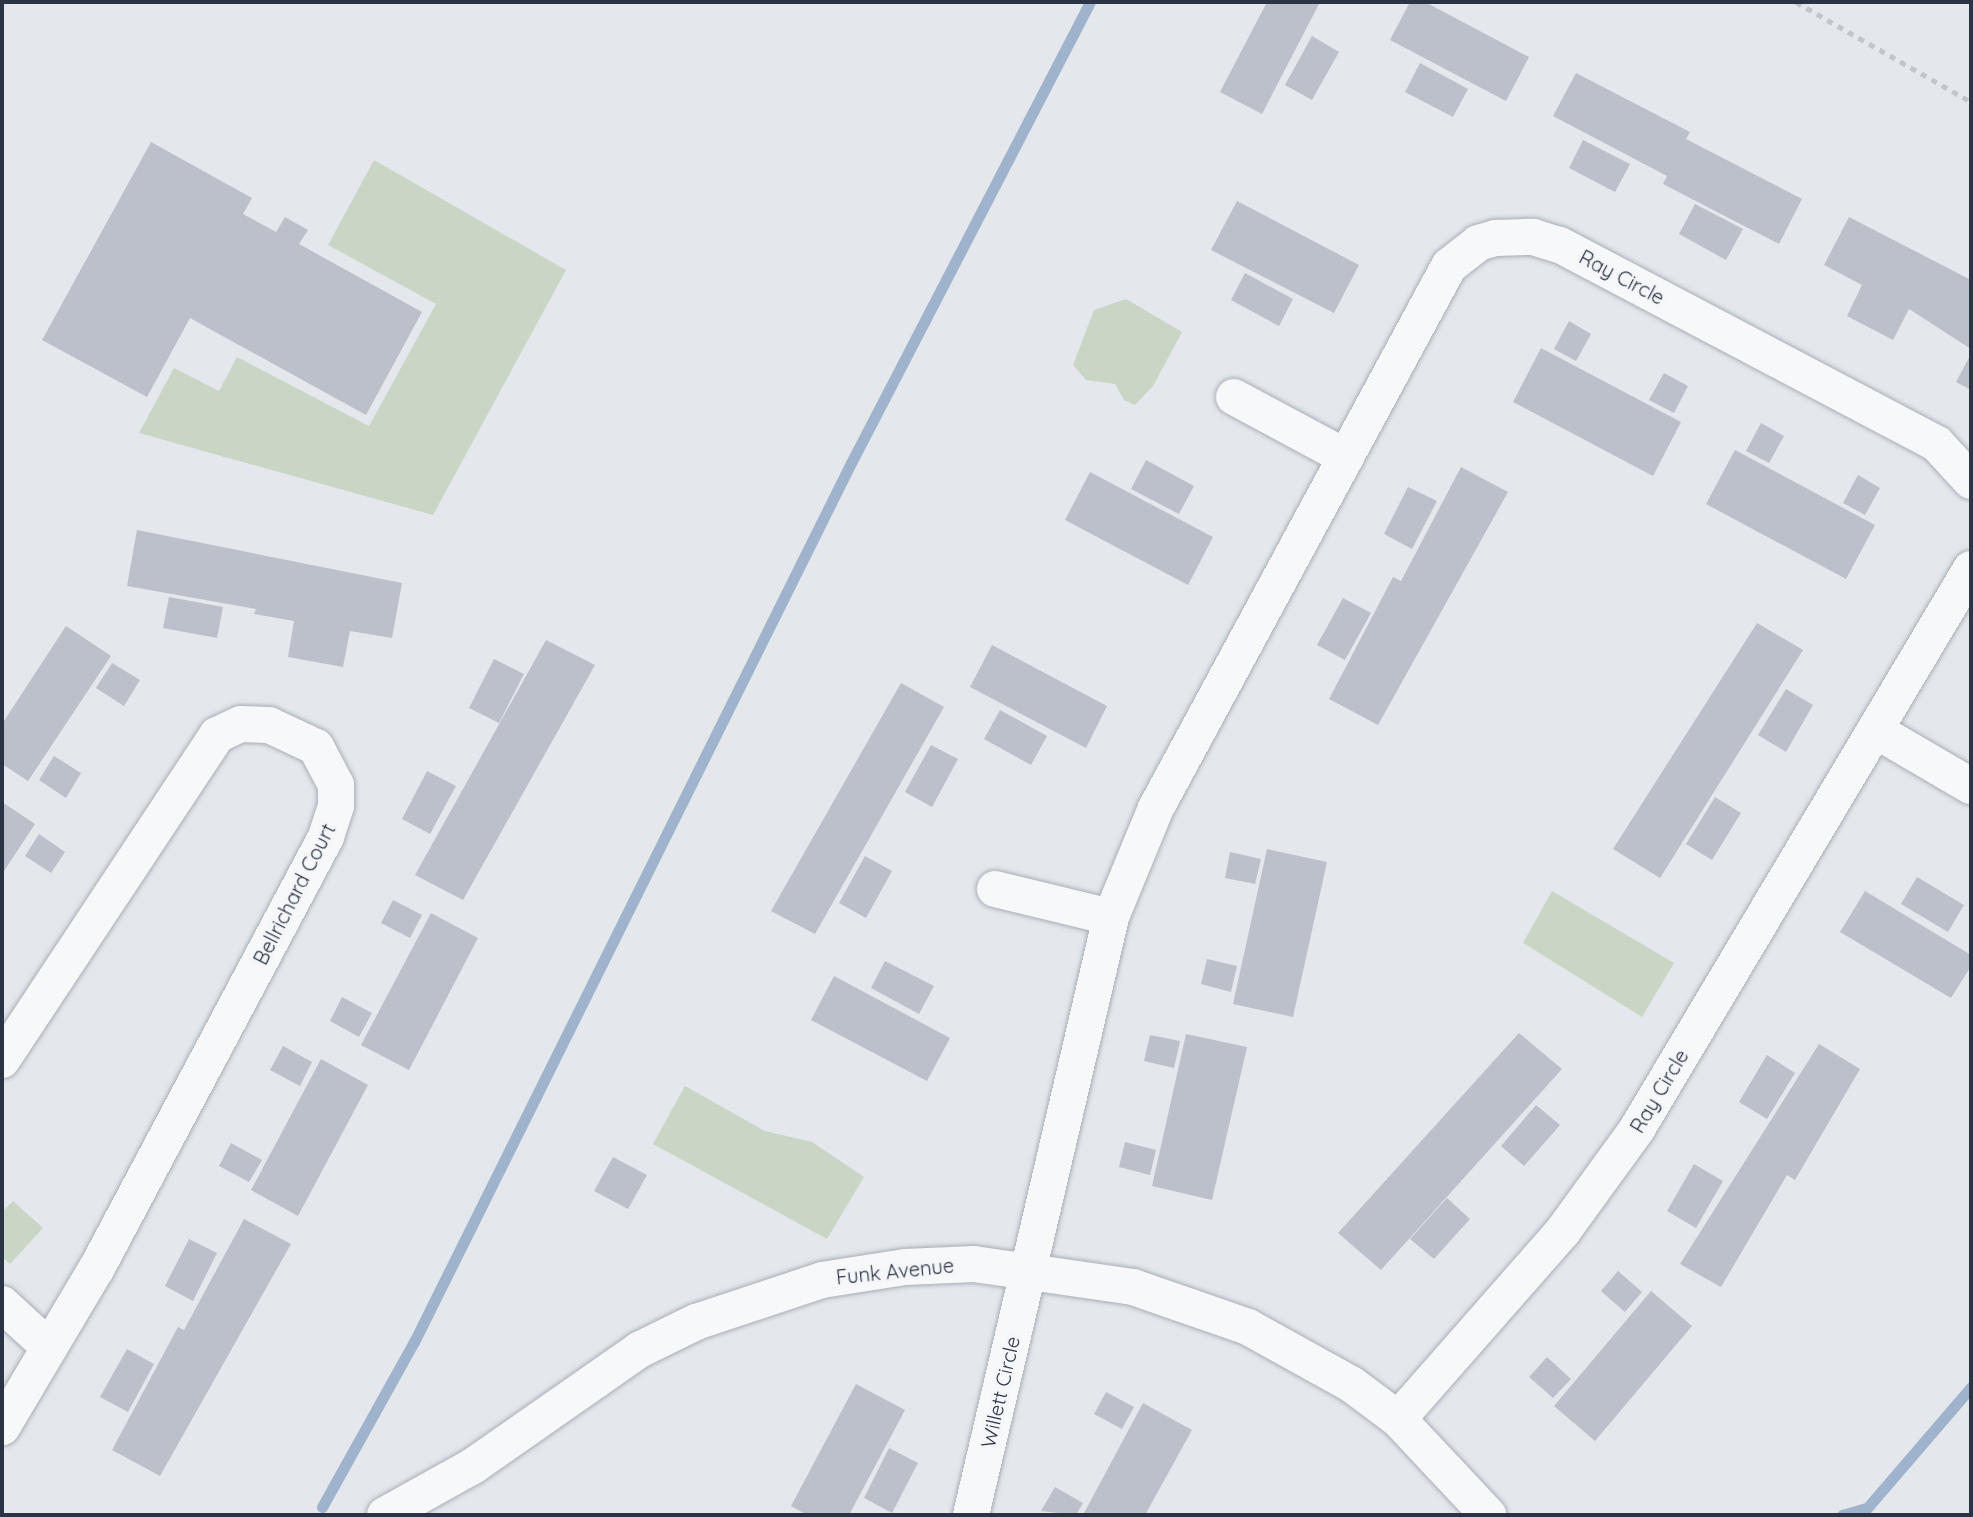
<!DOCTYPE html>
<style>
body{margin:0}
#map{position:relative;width:1973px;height:1517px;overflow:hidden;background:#e4e7ec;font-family:Quicksand,sans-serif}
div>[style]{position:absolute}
.green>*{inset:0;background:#c9d6c5}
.stream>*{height:11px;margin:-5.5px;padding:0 5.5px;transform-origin:5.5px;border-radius:5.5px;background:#9fb4cc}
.building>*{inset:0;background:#bbc0ca}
.path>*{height:5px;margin-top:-2.5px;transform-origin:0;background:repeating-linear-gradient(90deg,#c2c5cb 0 6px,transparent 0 12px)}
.roads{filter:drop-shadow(0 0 2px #a9aeb7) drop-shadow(0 0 2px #a9aeb7)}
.minor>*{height:36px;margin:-18px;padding:0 18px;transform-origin:18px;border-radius:18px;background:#f7f8fa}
span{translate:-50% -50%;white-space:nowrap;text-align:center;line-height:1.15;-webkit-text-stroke:7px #f4f6f9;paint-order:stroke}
.street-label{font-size:20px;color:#2b3445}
.frame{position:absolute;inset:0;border:4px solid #2b3445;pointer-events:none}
</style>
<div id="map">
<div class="green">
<div style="clip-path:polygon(374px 160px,566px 270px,433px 515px,139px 433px,174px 368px,219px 391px,237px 357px,369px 426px,436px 304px,328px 245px)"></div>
<div style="clip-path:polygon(1126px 299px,1182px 332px,1153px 386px,1135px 405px,1124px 400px,1115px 384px,1086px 380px,1073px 365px,1094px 310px)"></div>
<div style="clip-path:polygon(1552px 891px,1674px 963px,1642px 1017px,1523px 943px)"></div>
<div style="clip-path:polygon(685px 1086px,765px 1131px,812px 1142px,864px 1177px,827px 1239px,653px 1144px)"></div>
<div style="clip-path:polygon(13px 1201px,43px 1228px,10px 1264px,2px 1257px,2px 1212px)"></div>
</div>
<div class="stream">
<div style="left:322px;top:1507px;width:189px;rotate:-60.9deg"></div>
<div style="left:414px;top:1342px;width:982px;rotate:-63.57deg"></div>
<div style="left:851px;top:463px;width:519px;rotate:-62.6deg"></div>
<div style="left:1842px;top:1515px;width:26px;rotate:-16deg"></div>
<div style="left:1861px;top:1515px;width:169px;rotate:-49.3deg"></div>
</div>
<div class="building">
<div style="clip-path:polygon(1267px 2px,1320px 2px,1262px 114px,1220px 92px)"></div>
<div style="clip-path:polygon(1410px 2px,1425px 2px,1529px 57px,1506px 101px,1390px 40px)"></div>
<div style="clip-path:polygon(1312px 36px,1339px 52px,1312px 100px,1285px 85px)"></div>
<div style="clip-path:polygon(1420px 63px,1468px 89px,1453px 117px,1405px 92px)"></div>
<div style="clip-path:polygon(1576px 73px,1690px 132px,1686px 139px,1802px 199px,1779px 244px,1663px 184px,1667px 176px,1553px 116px)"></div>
<div style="clip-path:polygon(1583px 140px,1630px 164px,1615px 192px,1569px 168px)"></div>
<div style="clip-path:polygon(151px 142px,252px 198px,243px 214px,276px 232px,285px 217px,308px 230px,299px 244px,422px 312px,366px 415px,190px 318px,147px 397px,42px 340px)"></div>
<div style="clip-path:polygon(1237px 201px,1359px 265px,1334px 313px,1211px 250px)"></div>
<div style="clip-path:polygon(1695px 204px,1743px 229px,1726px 260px,1679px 234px)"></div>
<div style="clip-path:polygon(1849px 217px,1971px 280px,1971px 349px,1909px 309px,1893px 340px,1847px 316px,1862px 285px,1824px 265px)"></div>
<div style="clip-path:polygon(1245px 273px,1293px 299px,1279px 326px,1231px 300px)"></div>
<div style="clip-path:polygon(1569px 321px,1591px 334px,1576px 361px,1554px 349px)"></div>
<div style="clip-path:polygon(1541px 348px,1681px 422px,1653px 476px,1513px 402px)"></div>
<div style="clip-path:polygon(1971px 354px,1971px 390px,1956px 382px)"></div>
<div style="clip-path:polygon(1664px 373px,1688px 386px,1674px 413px,1649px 400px)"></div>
<div style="clip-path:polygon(1761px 423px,1784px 436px,1769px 463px,1746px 451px)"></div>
<div style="clip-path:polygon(1735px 450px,1875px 525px,1846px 579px,1706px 504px)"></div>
<div style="clip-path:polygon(1146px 460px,1194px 486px,1179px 514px,1131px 489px)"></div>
<div style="clip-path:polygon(1461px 467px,1508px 492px,1378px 725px,1329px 699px,1393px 577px,1401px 581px)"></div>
<div style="clip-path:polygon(1090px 472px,1213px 537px,1188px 585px,1065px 520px)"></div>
<div style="clip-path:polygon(1858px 475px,1880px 488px,1865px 515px,1843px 503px)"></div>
<div style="clip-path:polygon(1408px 487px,1437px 501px,1412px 549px,1384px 534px)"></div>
<div style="clip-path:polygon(137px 530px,402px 583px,392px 638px,350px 631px,343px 667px,288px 657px,294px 621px,254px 614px,256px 609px,127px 586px)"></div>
<div style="clip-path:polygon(169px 597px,223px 607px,217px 638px,163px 628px)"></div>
<div style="clip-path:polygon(1343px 598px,1371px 613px,1345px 660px,1317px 645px)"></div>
<div style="clip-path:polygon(1757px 623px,1803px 650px,1660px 878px,1613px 849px)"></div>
<div style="clip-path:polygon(66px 626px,111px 656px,28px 781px,2px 764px,2px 724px)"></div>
<div style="clip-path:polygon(546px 640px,595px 665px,463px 900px,415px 875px)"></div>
<div style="clip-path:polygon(992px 645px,1107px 706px,1086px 748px,970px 687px)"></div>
<div style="clip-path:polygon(494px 659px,524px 674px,499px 723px,469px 708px)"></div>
<div style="clip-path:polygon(112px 663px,140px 680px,124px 706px,96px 688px)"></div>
<div style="clip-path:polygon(901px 683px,944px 707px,815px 934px,771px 911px)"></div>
<div style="clip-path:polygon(1786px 689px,1813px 705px,1786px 752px,1758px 735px)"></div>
<div style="clip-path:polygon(1000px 710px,1047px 736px,1031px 765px,984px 739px)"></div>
<div style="clip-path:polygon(931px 745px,958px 759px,932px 807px,905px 792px)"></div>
<div style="clip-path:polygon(54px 756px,81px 773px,66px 798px,39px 780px)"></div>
<div style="clip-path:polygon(427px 771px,456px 786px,430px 834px,402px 819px)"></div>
<div style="clip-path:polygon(1715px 797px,1741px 813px,1712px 860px,1686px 844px)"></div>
<div style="clip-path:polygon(2px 802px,35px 824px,2px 874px)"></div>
<div style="clip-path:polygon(39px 834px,65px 852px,51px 873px,25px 856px)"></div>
<div style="clip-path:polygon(1267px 849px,1327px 862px,1293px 1017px,1233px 1004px)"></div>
<div style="clip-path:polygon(1230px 852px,1261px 859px,1255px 884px,1225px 878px)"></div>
<div style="clip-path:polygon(865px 856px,892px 871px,866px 918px,839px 903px)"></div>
<div style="clip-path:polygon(1917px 877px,1964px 905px,1948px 932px,1901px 904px)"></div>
<div style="clip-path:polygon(1865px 891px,1971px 955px,1971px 966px,1951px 998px,1840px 932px)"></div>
<div style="clip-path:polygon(393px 900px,422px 915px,410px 938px,381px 923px)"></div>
<div style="clip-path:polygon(431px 913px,478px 938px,409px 1070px,361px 1045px)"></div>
<div style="clip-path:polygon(1207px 959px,1237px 966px,1231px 992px,1201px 984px)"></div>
<div style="clip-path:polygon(885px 961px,934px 986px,919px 1014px,871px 988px)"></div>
<div style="clip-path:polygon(834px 976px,950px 1038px,927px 1081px,811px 1020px)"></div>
<div style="clip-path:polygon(342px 997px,372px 1013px,359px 1037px,330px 1021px)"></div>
<div style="clip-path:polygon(1519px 1033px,1562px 1069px,1381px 1270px,1338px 1233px)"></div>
<div style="clip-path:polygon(1186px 1034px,1247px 1047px,1212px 1200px,1152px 1186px)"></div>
<div style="clip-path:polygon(1150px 1035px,1180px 1041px,1174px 1068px,1144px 1061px)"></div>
<div style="clip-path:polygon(1819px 1044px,1860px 1069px,1795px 1180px,1787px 1175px,1721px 1287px,1680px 1264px)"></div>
<div style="clip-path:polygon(283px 1046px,312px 1062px,300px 1086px,270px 1070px)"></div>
<div style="clip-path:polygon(1767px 1055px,1795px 1073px,1767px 1119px,1739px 1102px)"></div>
<div style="clip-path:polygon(321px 1059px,368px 1085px,298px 1216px,251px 1190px)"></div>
<div style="clip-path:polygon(1536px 1105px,1560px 1125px,1524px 1166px,1501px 1146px)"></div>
<div style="clip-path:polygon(1125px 1142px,1156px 1150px,1150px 1175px,1119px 1167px)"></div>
<div style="clip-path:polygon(231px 1143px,262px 1160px,249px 1182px,219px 1166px)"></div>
<div style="clip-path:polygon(613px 1157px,647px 1175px,628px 1209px,594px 1191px)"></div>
<div style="clip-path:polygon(1694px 1164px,1723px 1181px,1696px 1228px,1667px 1211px)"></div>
<div style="clip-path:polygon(1447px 1198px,1470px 1219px,1434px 1259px,1410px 1239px)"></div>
<div style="clip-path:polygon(244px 1219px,291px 1244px,160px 1476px,112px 1450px,178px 1327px,184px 1330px)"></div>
<div style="clip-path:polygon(189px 1239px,217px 1253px,193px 1301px,165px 1286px)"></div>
<div style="clip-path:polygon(1618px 1271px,1642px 1292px,1625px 1312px,1601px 1291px)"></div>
<div style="clip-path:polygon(1651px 1291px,1692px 1326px,1595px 1441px,1554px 1406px)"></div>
<div style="clip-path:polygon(127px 1349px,154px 1364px,128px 1412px,100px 1397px)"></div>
<div style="clip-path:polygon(1547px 1357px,1571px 1379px,1553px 1398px,1529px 1377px)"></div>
<div style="clip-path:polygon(856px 1384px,905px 1410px,849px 1515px,807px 1515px,791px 1506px)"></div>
<div style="clip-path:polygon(1106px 1392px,1134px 1407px,1122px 1429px,1094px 1414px)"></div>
<div style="clip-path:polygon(1143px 1403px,1192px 1430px,1145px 1515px,1083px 1515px)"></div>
<div style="clip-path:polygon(889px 1448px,918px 1463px,892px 1513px,864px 1498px)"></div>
<div style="clip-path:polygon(1055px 1487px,1083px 1503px,1076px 1515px,1041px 1511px)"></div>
</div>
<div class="path">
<div style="left:1796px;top:2px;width:202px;rotate:29.7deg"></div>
</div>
<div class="roads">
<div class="minor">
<div style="left:1234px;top:397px;width:127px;rotate:28.2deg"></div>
<div style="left:1875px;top:730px;width:111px;rotate:30.3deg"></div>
<div style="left:995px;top:889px;width:119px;rotate:13.6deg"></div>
<div style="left:2px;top:1060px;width:390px;rotate:-56.5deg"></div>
<div style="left:217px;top:735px;width:26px;rotate:-25deg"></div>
<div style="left:241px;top:724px;width:28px;rotate:2deg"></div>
<div style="left:269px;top:725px;width:52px;rotate:25.1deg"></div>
<div style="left:316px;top:747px;width:43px;rotate:62.2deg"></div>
<div style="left:336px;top:785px;width:21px;rotate:90deg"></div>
<div style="left:336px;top:806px;width:33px;rotate:108deg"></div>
<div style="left:326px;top:837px;width:489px;rotate:118deg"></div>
<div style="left:96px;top:1269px;width:184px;rotate:120.7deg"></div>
<div style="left:2px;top:1304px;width:64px;rotate:42.5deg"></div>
<div style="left:1398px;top:1419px;width:250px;rotate:-48.7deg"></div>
<div style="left:1563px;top:1231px;width:126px;rotate:-54deg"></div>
<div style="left:1637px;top:1129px;width:652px;rotate:-59.19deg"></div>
<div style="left:385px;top:1515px;width:101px;rotate:-29.1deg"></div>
<div style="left:473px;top:1466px;width:203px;rotate:-34.9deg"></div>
<div style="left:639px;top:1350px;width:64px;rotate:-26.2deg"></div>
<div style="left:696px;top:1322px;width:133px;rotate:-18.4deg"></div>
<div style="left:822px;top:1280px;width:84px;rotate:-8.9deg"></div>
<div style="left:905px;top:1267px;width:69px;rotate:-2.5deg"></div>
<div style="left:974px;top:1264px;width:161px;rotate:8.2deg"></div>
<div style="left:1133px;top:1287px;width:122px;rotate:19.2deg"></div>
<div style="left:1248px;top:1327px;width:118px;rotate:29deg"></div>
<div style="left:1351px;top:1384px;width:59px;rotate:36.7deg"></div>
<div style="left:1398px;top:1419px;width:132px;rotate:46.8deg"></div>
<div style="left:971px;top:1515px;width:614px;rotate:-76.82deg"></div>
<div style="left:1111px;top:917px;width:118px;rotate:-67.6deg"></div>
<div style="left:1156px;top:808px;width:616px;rotate:-61.6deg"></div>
<div style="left:1449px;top:266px;width:37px;rotate:-38deg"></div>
<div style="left:1478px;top:243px;width:19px;rotate:-16deg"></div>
<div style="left:1496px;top:238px;width:37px;rotate:-2deg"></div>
<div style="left:1533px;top:237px;width:28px;rotate:17deg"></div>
<div style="left:1560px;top:245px;width:426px;rotate:27.8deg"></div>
<div style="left:1937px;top:444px;width:50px;rotate:47.4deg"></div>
</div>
</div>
<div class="street-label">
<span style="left:1622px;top:277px;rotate:28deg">Ray Circle</span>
<span style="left:294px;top:894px;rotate:-63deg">Bellrichard Court</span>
<span style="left:1659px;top:1091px;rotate:-59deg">Ray Circle</span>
<span style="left:895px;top:1271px;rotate:-6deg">Funk Avenue</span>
<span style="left:1000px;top:1392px;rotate:-77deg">Willett Circle</span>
</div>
<div class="frame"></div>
</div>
